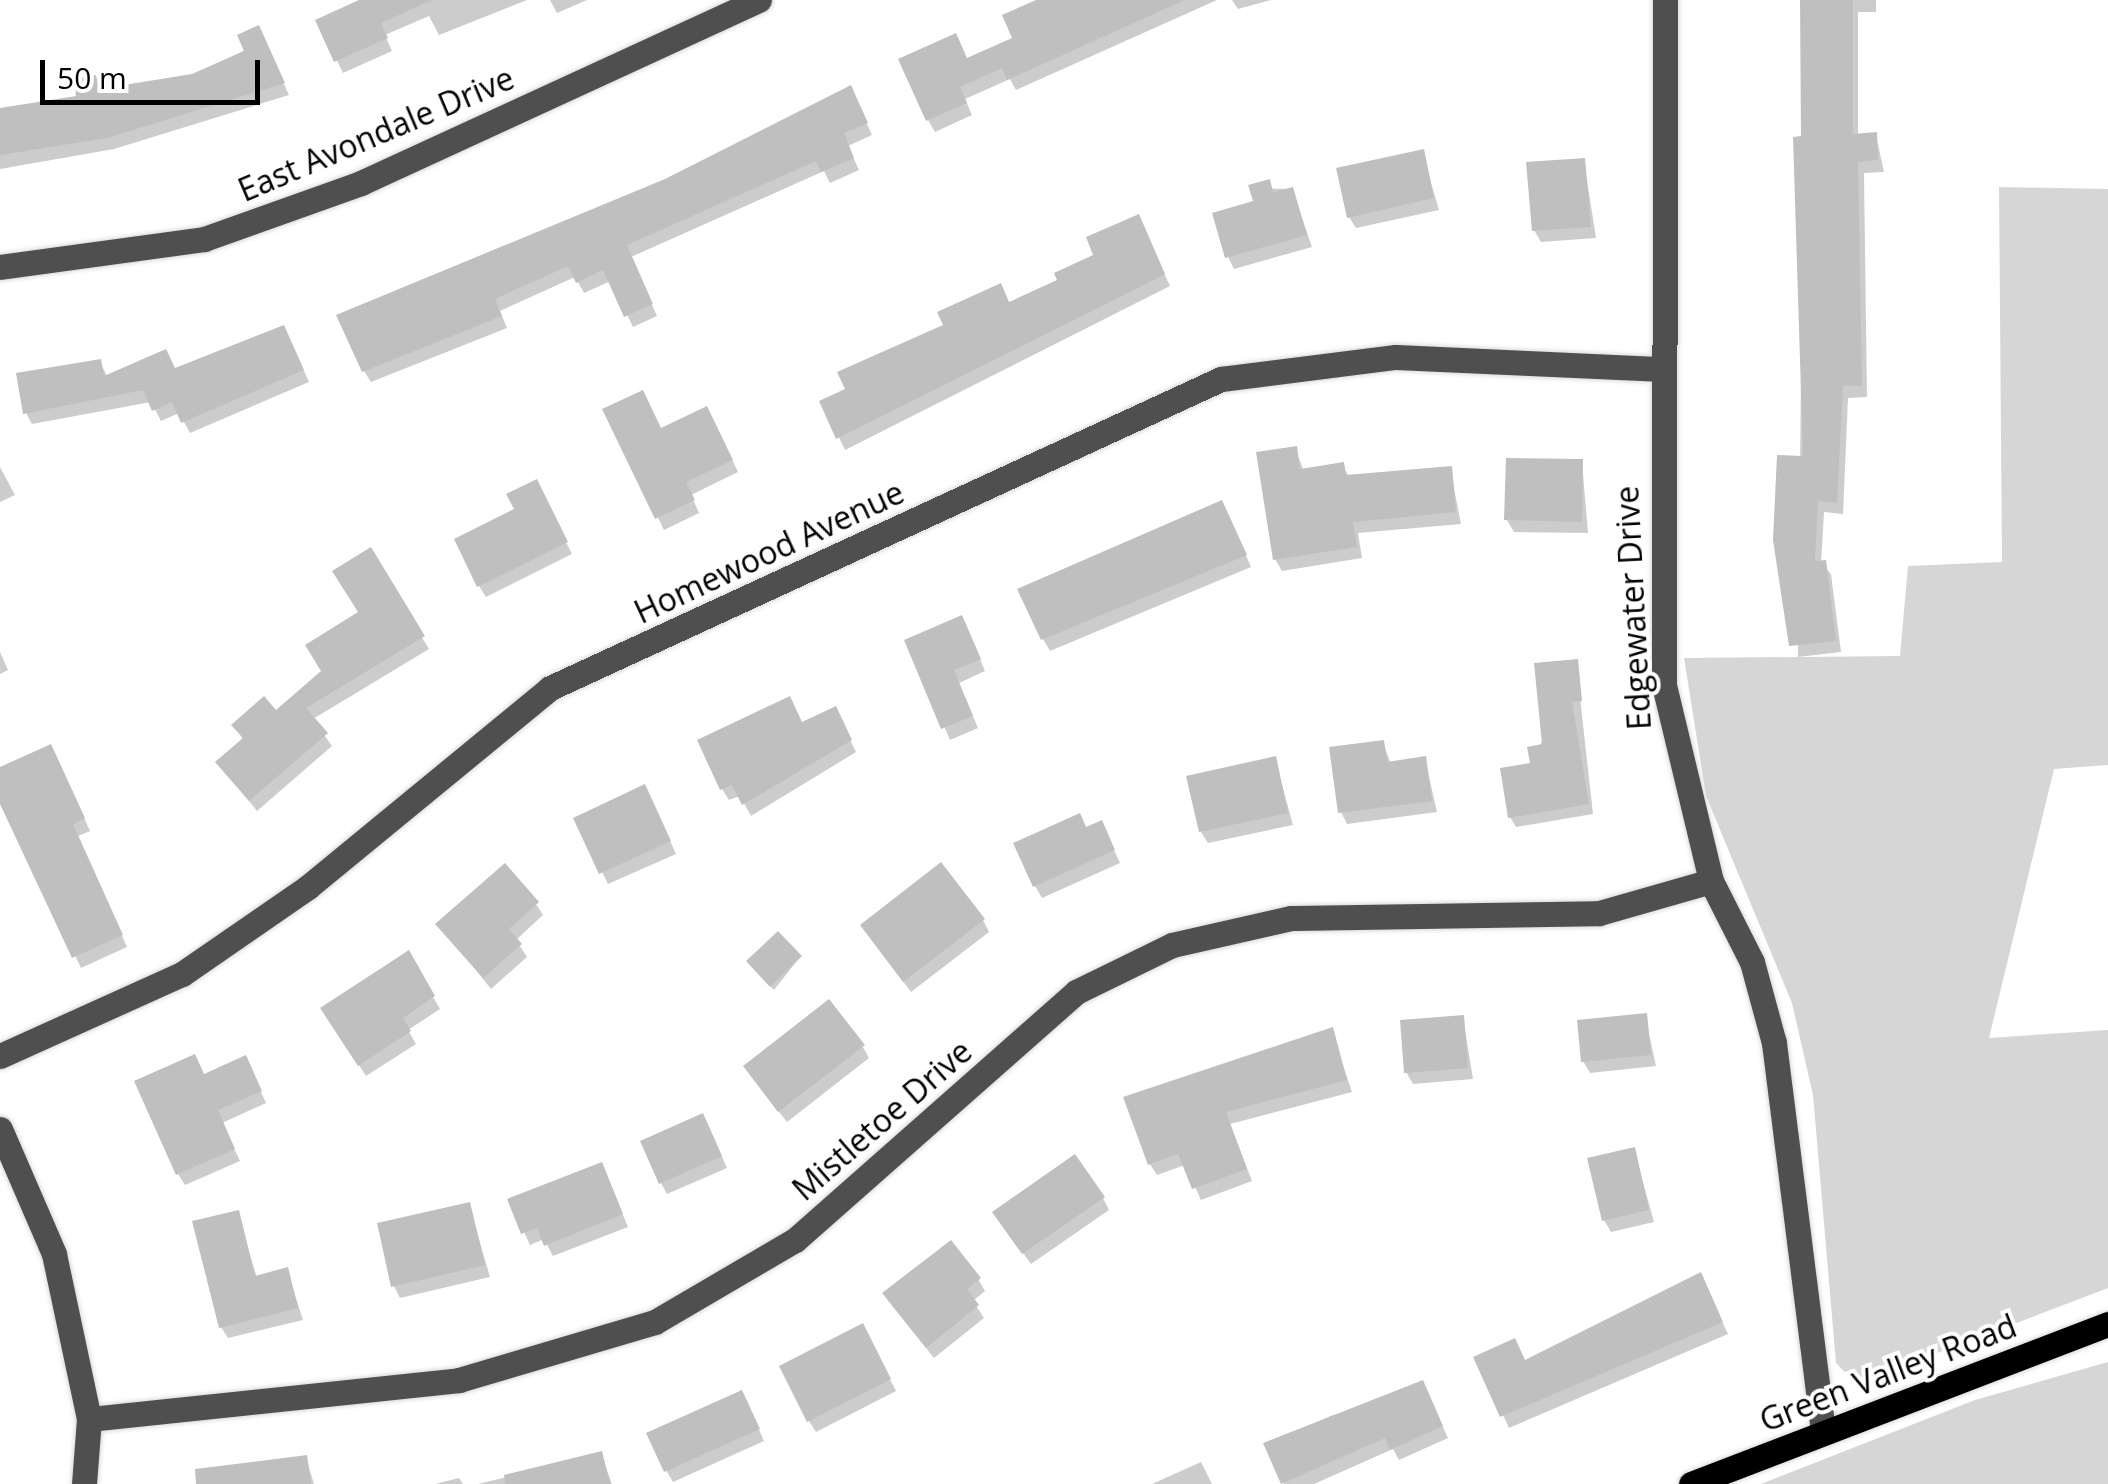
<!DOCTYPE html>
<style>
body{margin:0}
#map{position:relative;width:2108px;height:1484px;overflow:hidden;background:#fff;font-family:"Open Sans",sans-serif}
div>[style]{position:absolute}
.green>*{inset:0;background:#d6d6d6}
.shadow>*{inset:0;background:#0003}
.building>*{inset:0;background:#bfbfbf}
.roads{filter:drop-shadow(0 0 2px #dbdbdb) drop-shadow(0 0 2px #dbdbdb)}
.minor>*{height:25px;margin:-12.5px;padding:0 12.5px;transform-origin:12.5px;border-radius:12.5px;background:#4f4f4f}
.major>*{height:25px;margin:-12.5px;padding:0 12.5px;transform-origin:12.5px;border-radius:12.5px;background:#000}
span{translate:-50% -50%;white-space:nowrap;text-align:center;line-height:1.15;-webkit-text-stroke:8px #fff;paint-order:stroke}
.street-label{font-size:32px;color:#000}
.scale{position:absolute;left:40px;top:60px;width:220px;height:45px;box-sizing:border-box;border:5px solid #000;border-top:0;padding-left:12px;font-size:30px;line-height:35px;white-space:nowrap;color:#000;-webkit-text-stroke:8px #fff;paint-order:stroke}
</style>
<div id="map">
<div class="green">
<div style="clip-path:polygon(1999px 187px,2108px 189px,2108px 765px,2054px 769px,1989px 1038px,2108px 1030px,2108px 1288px,1856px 1384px,1836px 1363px,1813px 1095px,1792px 1003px,1706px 796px,1684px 658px,1900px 656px,1908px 566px,2002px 562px)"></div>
<div style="clip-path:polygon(2108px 1362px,2108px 1484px,1761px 1484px,1975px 1400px)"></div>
</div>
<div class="shadow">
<div style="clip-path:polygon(365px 0,527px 0,439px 35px,429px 16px,385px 35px,392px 51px,343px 73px,318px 21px)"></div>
<div style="clip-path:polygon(550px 0,587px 0,557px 13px)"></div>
<div style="clip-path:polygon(1042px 0,1217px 0,1016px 90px,1010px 79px,965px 99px,972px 115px,935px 132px,928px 120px,968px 61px,1016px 40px)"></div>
<div style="clip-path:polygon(1232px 0,1271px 0,1238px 9px)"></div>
<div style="clip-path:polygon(1805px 0,1876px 0,1876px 12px,1858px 12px,1858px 136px,1876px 135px,1884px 172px,1864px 173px,1867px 397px,1848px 398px,1843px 514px,1824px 512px,1821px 563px,1831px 574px,1841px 652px,1798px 657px)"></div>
<div style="clip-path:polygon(264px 40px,289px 95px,114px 149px,0 169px,0 111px,79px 98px,95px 78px,103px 91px,193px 77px)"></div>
<div style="clip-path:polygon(856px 99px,872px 135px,848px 146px,859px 170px,830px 183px,824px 171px,631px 257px,657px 316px,633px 327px,611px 281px,584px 293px,575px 277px,500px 311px,507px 328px,371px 382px,364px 371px)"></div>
<div style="clip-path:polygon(1422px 152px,1439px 210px,1356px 228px,1349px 217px)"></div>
<div style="clip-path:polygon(1584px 161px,1596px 238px,1541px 242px,1534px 230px)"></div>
<div style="clip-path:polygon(1252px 188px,1292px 189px,1312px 247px,1234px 269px,1228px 257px,1256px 203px)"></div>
<div style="clip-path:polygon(1144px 229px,1170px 286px,845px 450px,822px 402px,1060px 282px)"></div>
<div style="clip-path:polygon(290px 340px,309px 382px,190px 433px,179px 413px,161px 421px,151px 402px,32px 424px,26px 413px,100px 362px,108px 378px,175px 371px)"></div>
<div style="clip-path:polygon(606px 410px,661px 431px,713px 420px,738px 472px,691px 495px,699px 513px,664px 530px)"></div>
<div style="clip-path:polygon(1295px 449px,1304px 471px,1342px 465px,1350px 478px,1450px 468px,1461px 524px,1358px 533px,1362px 558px,1282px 571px,1275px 559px)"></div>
<div style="clip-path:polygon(1582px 462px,1588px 533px,1514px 532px,1507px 520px)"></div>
<div style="clip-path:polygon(0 467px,15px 495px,0 502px)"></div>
<div style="clip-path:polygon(542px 494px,572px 554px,486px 597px,479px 586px)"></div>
<div style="clip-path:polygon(1228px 515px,1251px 567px,1050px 651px,1043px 639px)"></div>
<div style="clip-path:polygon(370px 551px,429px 649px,313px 719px,332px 746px,257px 811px,219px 763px,244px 741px,234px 725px,276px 713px,324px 672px,361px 613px)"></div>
<div style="clip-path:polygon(968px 630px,985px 671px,959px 683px,978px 728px,950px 740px,907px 641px)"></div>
<div style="clip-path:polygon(0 652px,8px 670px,0 674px)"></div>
<div style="clip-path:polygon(1576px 661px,1593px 814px,1516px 827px,1510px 817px)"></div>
<div style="clip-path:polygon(841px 721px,856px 752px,751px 816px,740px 796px,729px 800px,722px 789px,802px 725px)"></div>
<div style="clip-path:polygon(1383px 743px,1391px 764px,1425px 759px,1437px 812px,1347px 824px,1341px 812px)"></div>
<div style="clip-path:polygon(57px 758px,90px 831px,78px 836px,127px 947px,81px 968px,0 798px,0 770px)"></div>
<div style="clip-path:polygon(1275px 759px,1293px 825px,1208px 843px,1201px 832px)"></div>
<div style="clip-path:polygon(651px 799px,676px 854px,608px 884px,576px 819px)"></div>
<div style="clip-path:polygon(1107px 835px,1120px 863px,1042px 898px,1035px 886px)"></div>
<div style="clip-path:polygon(536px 904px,543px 915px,516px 940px,527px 957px,491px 989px,439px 924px)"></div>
<div style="clip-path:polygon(983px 920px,989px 932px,911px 992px,870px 937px)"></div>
<div style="clip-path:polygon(408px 954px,440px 1009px,408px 1030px,416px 1044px,366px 1076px,330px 1020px)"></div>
<div style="clip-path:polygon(800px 957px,774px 990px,752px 967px)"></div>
<div style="clip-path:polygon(1645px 1015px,1656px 1066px,1590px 1073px,1583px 1061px)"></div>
<div style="clip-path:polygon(1463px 1017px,1473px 1079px,1413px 1084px,1406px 1072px)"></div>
<div style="clip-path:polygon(1331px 1030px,1352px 1092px,1230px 1124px,1252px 1181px,1201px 1200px,1185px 1165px,1157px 1175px,1150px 1164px)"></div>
<div style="clip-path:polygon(863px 1047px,869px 1058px,787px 1122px,753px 1078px)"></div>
<div style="clip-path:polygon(251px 1070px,266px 1103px,222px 1123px,240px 1161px,185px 1185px,178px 1174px,204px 1076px)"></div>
<div style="clip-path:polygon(709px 1128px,727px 1168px,667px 1194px,661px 1183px)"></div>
<div style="clip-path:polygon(1634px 1150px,1654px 1222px,1611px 1232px,1604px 1220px)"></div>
<div style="clip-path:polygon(607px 1176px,628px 1227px,553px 1256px,544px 1239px,530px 1245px,510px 1201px)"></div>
<div style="clip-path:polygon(1103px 1198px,1109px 1210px,1031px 1264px,1002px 1224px)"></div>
<div style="clip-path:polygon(469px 1205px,490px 1277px,400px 1298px,394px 1286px)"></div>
<div style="clip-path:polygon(237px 1212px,257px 1278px,287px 1270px,303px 1320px,228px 1338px,221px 1327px)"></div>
<div style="clip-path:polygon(1700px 1275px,1728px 1334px,1509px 1428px,1477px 1358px,1525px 1362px)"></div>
<div style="clip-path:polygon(978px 1279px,985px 1291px,973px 1301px,984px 1318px,934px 1358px,892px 1305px)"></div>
<div style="clip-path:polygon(868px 1337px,896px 1391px,816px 1432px,809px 1421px)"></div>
<div style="clip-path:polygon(1428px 1395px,1448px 1438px,1399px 1460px,1393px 1449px,1314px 1484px,1284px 1484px,1266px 1445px,1333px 1415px,1336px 1422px)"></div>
<div style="clip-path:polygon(748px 1405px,764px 1441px,673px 1482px,666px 1470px)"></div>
<div style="clip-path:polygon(601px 1454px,612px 1484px,478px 1484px)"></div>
<div style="clip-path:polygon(306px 1458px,314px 1484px,216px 1484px)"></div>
<div style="clip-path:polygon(1201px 1462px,1212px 1484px,1152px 1484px)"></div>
<div style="clip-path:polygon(459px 1478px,463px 1484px,435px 1484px)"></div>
</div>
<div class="building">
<div style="clip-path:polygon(359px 0,432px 0,381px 23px,388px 38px,334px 62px,315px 20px)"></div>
<div style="clip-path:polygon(1036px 0,1185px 0,1007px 80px,1002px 68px,960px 87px,967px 103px,926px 121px,898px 59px,956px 33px,967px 58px,1012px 38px,1002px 15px)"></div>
<div style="clip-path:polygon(1800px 0,1853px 0,1853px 134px,1877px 132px,1878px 160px,1858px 162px,1862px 386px,1843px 386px,1837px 503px,1818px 501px,1815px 561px,1826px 560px,1836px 641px,1789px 646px,1773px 540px,1777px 455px,1803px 456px,1793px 137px,1801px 136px)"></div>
<div style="clip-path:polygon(259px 25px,285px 83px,107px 138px,0 155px,0 108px,76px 96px,74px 79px,96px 75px,99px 89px,192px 74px,244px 51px,237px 35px)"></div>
<div style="clip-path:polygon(851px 85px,868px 123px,844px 133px,854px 158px,821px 172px,816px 161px,627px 245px,653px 304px,624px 317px,603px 270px,576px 283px,568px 266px,495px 299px,502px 316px,362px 372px,336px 315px,665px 179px)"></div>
<div style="clip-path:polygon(1424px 149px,1434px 198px,1347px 218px,1336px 168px)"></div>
<div style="clip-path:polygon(1585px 158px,1591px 227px,1532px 231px,1526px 162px)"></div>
<div style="clip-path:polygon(1270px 179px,1273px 192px,1293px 187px,1307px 235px,1225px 258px,1212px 213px,1253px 201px,1248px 185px)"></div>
<div style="clip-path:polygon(1139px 214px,1165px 274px,836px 439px,819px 401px,845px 389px,837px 372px,943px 325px,937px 312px,1001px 283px,1009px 302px,1057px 280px,1054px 273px,1093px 255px,1086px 237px)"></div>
<div style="clip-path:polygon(284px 325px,304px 370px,181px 423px,172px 402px,152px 411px,143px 390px,23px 414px,16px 373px,101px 359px,104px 376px,166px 349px,175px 368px)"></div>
<div style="clip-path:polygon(643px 390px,661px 428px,707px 406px,733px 460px,686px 482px,695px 500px,655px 519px,602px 409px)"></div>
<div style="clip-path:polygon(1297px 446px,1300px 469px,1344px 462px,1346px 475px,1452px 466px,1456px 512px,1353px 522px,1357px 547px,1273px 560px,1256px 452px)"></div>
<div style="clip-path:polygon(1506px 458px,1583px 459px,1582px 522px,1504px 520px)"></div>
<div style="clip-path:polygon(537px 479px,568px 542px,477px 587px,454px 539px,514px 509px,506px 494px)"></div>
<div style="clip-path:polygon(1222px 500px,1247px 555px,1041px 640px,1017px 589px)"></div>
<div style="clip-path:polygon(371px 547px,425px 636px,306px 708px,328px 733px,249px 801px,215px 762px,243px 738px,231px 725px,264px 696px,276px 710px,321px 671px,305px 645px,358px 612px,332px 571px)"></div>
<div style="clip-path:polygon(962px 615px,981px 659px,954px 670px,973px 716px,941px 729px,904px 640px)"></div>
<div style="clip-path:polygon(1578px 659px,1582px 701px,1572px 702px,1589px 804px,1508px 818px,1500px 768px,1530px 763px,1527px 747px,1542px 744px,1534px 663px)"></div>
<div style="clip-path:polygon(790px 696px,802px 722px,836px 706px,852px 740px,742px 805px,732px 785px,720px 790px,697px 740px)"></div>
<div style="clip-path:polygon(1384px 740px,1387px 762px,1426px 756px,1432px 801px,1338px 813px,1329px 747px)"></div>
<div style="clip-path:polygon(51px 744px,85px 818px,73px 824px,123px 935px,72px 958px,0 804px,0 767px)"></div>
<div style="clip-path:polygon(1276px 756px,1288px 813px,1199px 832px,1186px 776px)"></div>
<div style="clip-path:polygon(645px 784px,671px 841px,599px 874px,573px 818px)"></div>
<div style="clip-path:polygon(1080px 813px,1086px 827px,1102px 820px,1115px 850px,1033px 887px,1013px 843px)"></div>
<div style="clip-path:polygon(941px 862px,985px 919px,903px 982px,860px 925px)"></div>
<div style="clip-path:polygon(505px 863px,539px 902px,509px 929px,522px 944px,483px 978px,435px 924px)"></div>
<div style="clip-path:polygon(778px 931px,802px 956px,770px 987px,746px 961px)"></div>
<div style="clip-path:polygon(409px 950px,435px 996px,403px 1018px,411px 1031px,358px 1066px,320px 1008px)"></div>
<div style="clip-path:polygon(829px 999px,865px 1045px,778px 1112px,743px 1066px)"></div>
<div style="clip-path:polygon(1647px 1013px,1651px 1055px,1581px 1062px,1577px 1020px)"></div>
<div style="clip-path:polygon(1464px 1015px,1468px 1068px,1404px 1073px,1400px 1020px)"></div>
<div style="clip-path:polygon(1333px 1027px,1347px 1080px,1226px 1112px,1247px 1169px,1192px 1189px,1178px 1154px,1148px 1165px,1123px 1097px)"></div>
<div style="clip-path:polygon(195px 1054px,204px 1074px,246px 1055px,262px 1091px,218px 1110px,235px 1149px,176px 1175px,134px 1081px)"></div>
<div style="clip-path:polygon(703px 1113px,722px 1156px,659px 1184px,640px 1141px)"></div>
<div style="clip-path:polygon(1635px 1147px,1649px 1210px,1602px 1221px,1587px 1158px)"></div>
<div style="clip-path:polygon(1075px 1154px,1105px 1197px,1022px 1254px,992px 1212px)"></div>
<div style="clip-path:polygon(602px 1162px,623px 1214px,544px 1246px,537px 1228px,521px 1234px,507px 1199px)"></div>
<div style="clip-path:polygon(470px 1202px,485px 1265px,391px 1287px,377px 1223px)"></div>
<div style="clip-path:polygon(239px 1210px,255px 1276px,288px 1267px,298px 1308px,219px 1328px,192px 1221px)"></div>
<div style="clip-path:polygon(951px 1240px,981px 1278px,967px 1289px,979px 1305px,926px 1348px,882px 1293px)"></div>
<div style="clip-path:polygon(1701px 1272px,1723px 1322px,1500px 1417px,1473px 1357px,1515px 1338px,1525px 1360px)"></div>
<div style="clip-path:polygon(863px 1323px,891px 1379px,807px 1422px,779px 1366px)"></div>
<div style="clip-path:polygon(1423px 1380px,1443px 1426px,1390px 1450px,1385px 1438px,1281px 1484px,1263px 1443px)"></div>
<div style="clip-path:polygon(742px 1390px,760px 1429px,664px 1472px,646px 1433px)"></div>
<div style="clip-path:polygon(602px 1451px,610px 1484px,505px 1484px,504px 1475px)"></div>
<div style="clip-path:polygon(307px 1455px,311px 1484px,196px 1484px,195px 1469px)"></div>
</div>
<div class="roads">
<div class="minor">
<div style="left:1665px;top:0;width:685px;rotate:90.08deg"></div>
<div style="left:1664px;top:685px;width:202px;rotate:76.5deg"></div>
<div style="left:1711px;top:881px;width:91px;rotate:63.2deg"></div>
<div style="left:1752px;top:962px;width:84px;rotate:74.8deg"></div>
<div style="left:1774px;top:1043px;width:391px;rotate:82.8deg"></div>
<div style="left:0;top:267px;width:206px;rotate:-7.8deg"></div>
<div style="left:204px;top:239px;width:167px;rotate:-19.6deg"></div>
<div style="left:361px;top:183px;width:438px;rotate:-24.7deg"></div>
<div style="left:0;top:1056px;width:200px;rotate:-24.3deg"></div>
<div style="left:182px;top:974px;width:153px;rotate:-34.6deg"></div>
<div style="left:308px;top:887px;width:313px;rotate:-39.4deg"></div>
<div style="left:550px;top:688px;width:739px;rotate:-24.73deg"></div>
<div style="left:1221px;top:379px;width:176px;rotate:-7.2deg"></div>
<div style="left:1396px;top:357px;width:262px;rotate:2.6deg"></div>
<div style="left:0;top:1129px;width:136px;rotate:66.6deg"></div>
<div style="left:54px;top:1254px;width:169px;rotate:78deg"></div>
<div style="left:89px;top:1419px;width:65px;rotate:94.4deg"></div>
<div style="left:89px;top:1419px;width:372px;rotate:-6deg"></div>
<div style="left:459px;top:1380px;width:204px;rotate:-16.5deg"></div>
<div style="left:655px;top:1322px;width:162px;rotate:-30.4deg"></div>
<div style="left:795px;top:1240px;width:375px;rotate:-41.4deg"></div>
<div style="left:1076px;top:992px;width:107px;rotate:-26.1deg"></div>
<div style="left:1172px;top:945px;width:122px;rotate:-12.8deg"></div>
<div style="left:1291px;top:918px;width:308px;rotate:-0.9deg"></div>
<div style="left:1599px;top:913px;width:116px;rotate:-15.9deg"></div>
</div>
<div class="major">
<div style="left:1691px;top:1484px;width:447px;rotate:-21deg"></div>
</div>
</div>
<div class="street-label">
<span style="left:376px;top:134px;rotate:-23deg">East Avondale Drive</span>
<span style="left:769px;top:552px;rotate:-25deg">Homewood Avenue</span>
<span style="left:1633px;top:608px;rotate:-93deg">Edgewater Drive</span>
<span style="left:882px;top:1120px;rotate:-41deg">Mistletoe Drive</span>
<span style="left:1888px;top:1373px;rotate:-21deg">Green Valley Road</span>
</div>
<div class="scale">50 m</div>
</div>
